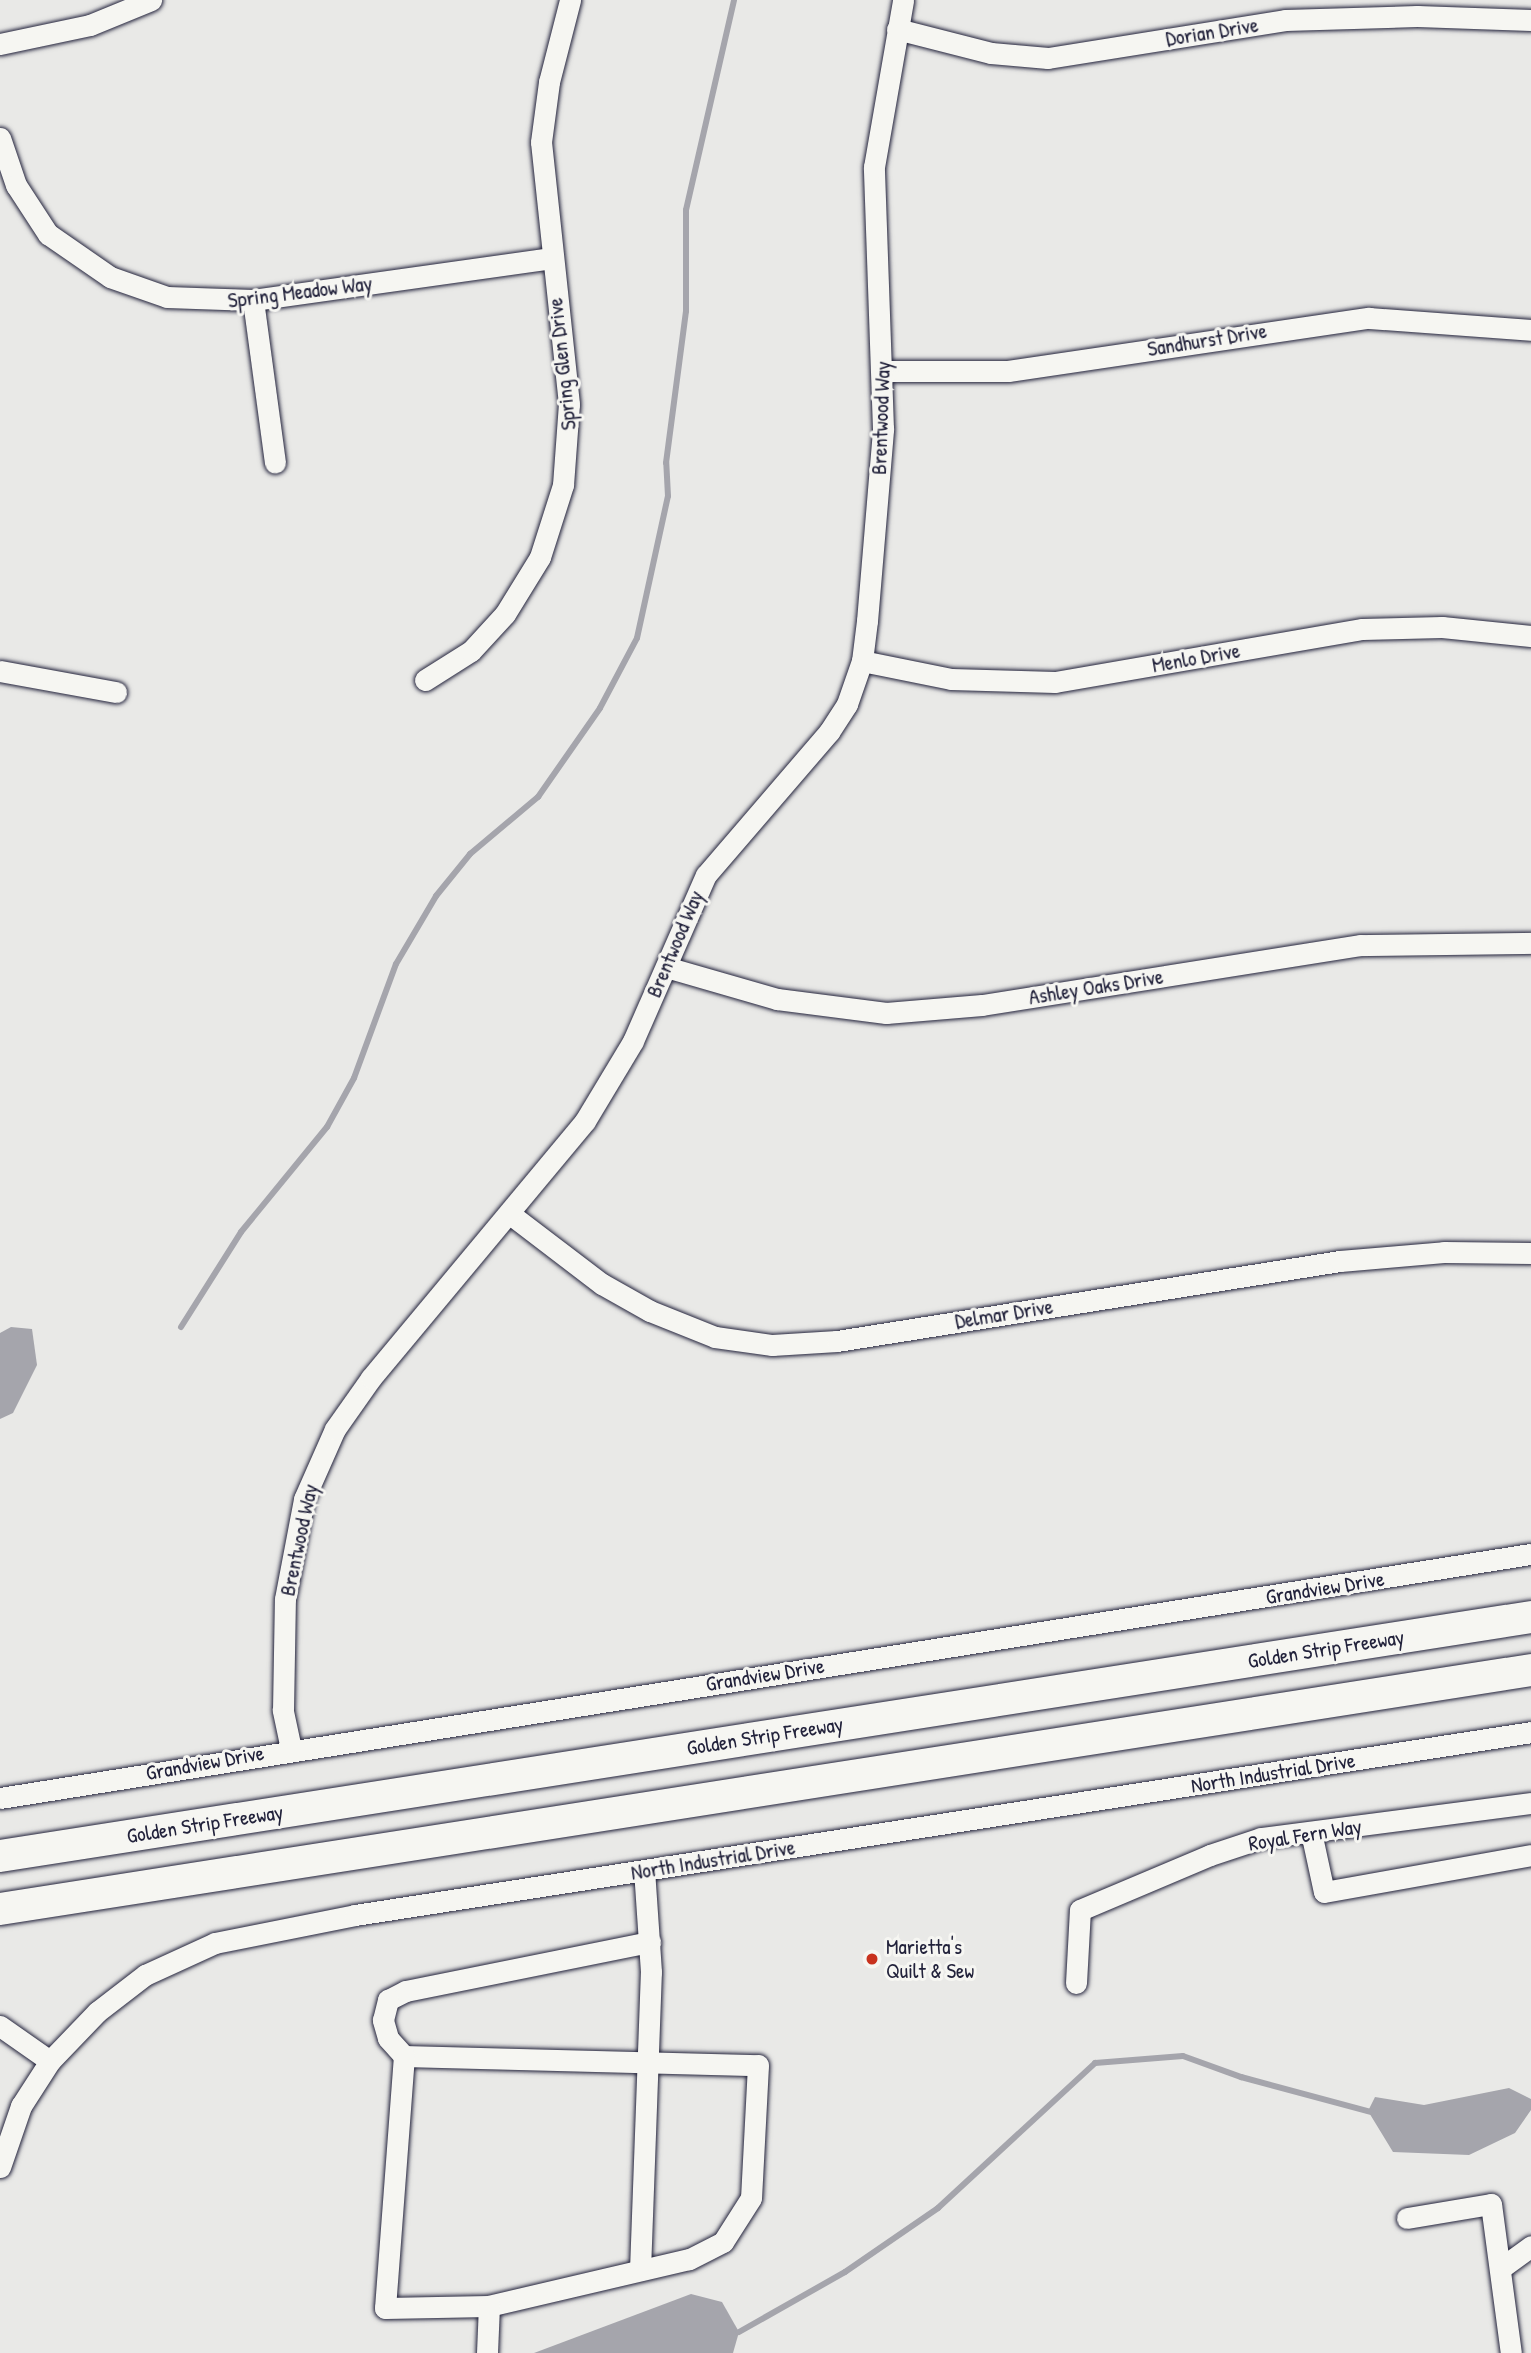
<!DOCTYPE html>
<style>
body{margin:0}
#map{position:relative;width:1531px;height:2353px;overflow:hidden;background:#e9e9e7;font-family:"Patrick Hand",sans-serif}
div>[style]{position:absolute}
.water>*{inset:0;background:#a5a5ac}
.stream>*{height:6px;margin:-3px;padding:0 3px;transform-origin:3px;border-radius:3px;background:#a5a5ac}
.roads{filter:drop-shadow(0 0 2px #22223b) drop-shadow(0 0 2px #22223b)}
.minor>*{height:21px;margin:-10.5px;padding:0 10.5px;transform-origin:10.5px;border-radius:10.5px;background:#f6f6f2}
.highway>*{height:32px;margin:-16px;padding:0 16px;transform-origin:16px;border-radius:16px;background:#f6f6f2}
.dots>*{width:19px;height:19px;translate:-50% -50%;box-sizing:border-box;border:4px solid #f6f6f2;border-radius:50%}
span{translate:-50% -50%;white-space:nowrap;text-align:center;line-height:1.15;-webkit-text-stroke:6px #f6f6f2;paint-order:stroke}
.street-label{font-size:21px;color:#22223b}
.poi-label{font-size:21px;color:#22223b}
.left{translate:0 -50%;text-align:left}
</style>
<div id="map">
<div class="water">
<div style="clip-path:polygon(11px 1327px,32px 1329px,37px 1365px,13px 1413px,0 1419px,0 1333px)"></div>
<div style="clip-path:polygon(1509px 2088px,1531px 2099px,1531px 2110px,1515px 2133px,1469px 2155px,1393px 2152px,1368px 2111px,1375px 2097px,1424px 2105px)"></div>
<div style="clip-path:polygon(691px 2294px,722px 2302px,739px 2332px,733px 2353px,534px 2353px)"></div>
</div>
<div class="stream">
<div style="left:181px;top:1327px;width:112px;rotate:-57.7deg"></div>
<div style="left:241px;top:1232px;width:136px;rotate:-50.7deg"></div>
<div style="left:327px;top:1127px;width:56px;rotate:-61.1deg"></div>
<div style="left:354px;top:1078px;width:121px;rotate:-69.8deg"></div>
<div style="left:396px;top:964px;width:79px;rotate:-59.5deg"></div>
<div style="left:436px;top:896px;width:54px;rotate:-51deg"></div>
<div style="left:470px;top:854px;width:89px;rotate:-40deg"></div>
<div style="left:538px;top:797px;width:108px;rotate:-55.1deg"></div>
<div style="left:600px;top:708px;width:79px;rotate:-62.1deg"></div>
<div style="left:637px;top:638px;width:145px;rotate:-77.7deg"></div>
<div style="left:668px;top:496px;width:33px;rotate:-93deg"></div>
<div style="left:666px;top:463px;width:153px;rotate:-82.5deg"></div>
<div style="left:686px;top:311px;width:101px;rotate:-90deg"></div>
<div style="left:686px;top:210px;width:215px;rotate:-77.1deg"></div>
<div style="left:739px;top:2332px;width:122px;rotate:-29.5deg"></div>
<div style="left:845px;top:2272px;width:113px;rotate:-34.5deg"></div>
<div style="left:938px;top:2208px;width:214px;rotate:-42.7deg"></div>
<div style="left:1095px;top:2063px;width:88px;rotate:-4.5deg"></div>
<div style="left:1183px;top:2056px;width:62px;rotate:19.9deg"></div>
<div style="left:1241px;top:2077px;width:138px;rotate:15.1deg"></div>
</div>
<div class="roads">
<div class="minor">
<div style="left:897px;top:29px;width:97px;rotate:14.3deg"></div>
<div style="left:991px;top:53px;width:57px;rotate:5deg"></div>
<div style="left:1048px;top:58px;width:240px;rotate:-9.1deg"></div>
<div style="left:1285px;top:20px;width:132px;rotate:-1.7deg"></div>
<div style="left:1417px;top:16px;width:114px;rotate:2deg"></div>
<div style="left:0;top:44px;width:92px;rotate:-11.9deg"></div>
<div style="left:90px;top:25px;width:66px;rotate:-22.3deg"></div>
<div style="left:0;top:138px;width:50px;rotate:71.2deg"></div>
<div style="left:16px;top:185px;width:59px;rotate:56.9deg"></div>
<div style="left:48px;top:234px;width:75px;rotate:34.7deg"></div>
<div style="left:110px;top:277px;width:60px;rotate:19.3deg"></div>
<div style="left:167px;top:297px;width:86px;rotate:2deg"></div>
<div style="left:253px;top:300px;width:300px;rotate:-8deg"></div>
<div style="left:253px;top:300px;width:164px;rotate:82.3deg"></div>
<div style="left:884px;top:371px;width:124px"></div>
<div style="left:1008px;top:371px;width:365px;rotate:-8.4deg"></div>
<div style="left:1369px;top:318px;width:162px;rotate:4.2deg"></div>
<div style="left:862px;top:661px;width:91px;rotate:11.4deg"></div>
<div style="left:951px;top:679px;width:104px;rotate:1.7deg"></div>
<div style="left:1055px;top:682px;width:312px;rotate:-9.8deg"></div>
<div style="left:1362px;top:629px;width:80px;rotate:-1.4deg"></div>
<div style="left:1442px;top:627px;width:89px;rotate:5.8deg"></div>
<div style="left:0;top:671px;width:118px;rotate:10.3deg"></div>
<div style="left:425px;top:680px;width:54px;rotate:-32.2deg"></div>
<div style="left:471px;top:651px;width:50px;rotate:-47.4deg"></div>
<div style="left:505px;top:614px;width:67px;rotate:-58.4deg"></div>
<div style="left:540px;top:557px;width:76px;rotate:-72.3deg"></div>
<div style="left:563px;top:485px;width:81px;rotate:-85.8deg"></div>
<div style="left:569px;top:404px;width:263px;rotate:-96.1deg"></div>
<div style="left:541px;top:142px;width:61px;rotate:-82.4deg"></div>
<div style="left:549px;top:82px;width:85px;rotate:-75.6deg"></div>
<div style="left:666px;top:967px;width:116px;rotate:16.1deg"></div>
<div style="left:777px;top:999px;width:110px;rotate:7.3deg"></div>
<div style="left:886px;top:1013px;width:96px;rotate:-4.8deg"></div>
<div style="left:982px;top:1005px;width:384px;rotate:-9deg"></div>
<div style="left:1361px;top:945px;width:170px;rotate:-0.7deg"></div>
<div style="left:510px;top:1214px;width:116px;rotate:37.3deg"></div>
<div style="left:602px;top:1284px;width:55px;rotate:29.4deg"></div>
<div style="left:650px;top:1311px;width:70px;rotate:21.8deg"></div>
<div style="left:715px;top:1337px;width:58px;rotate:8deg"></div>
<div style="left:772px;top:1345px;width:65px;rotate:-3.5deg"></div>
<div style="left:837px;top:1341px;width:509px;rotate:-9.04deg"></div>
<div style="left:1340px;top:1261px;width:104px;rotate:-4.9deg"></div>
<div style="left:1444px;top:1252px;width:87px;rotate:0.7deg"></div>
<div style="left:291px;top:1749px;width:40px;rotate:-102deg"></div>
<div style="left:283px;top:1710px;width:111px;rotate:-89deg"></div>
<div style="left:285px;top:1599px;width:102px;rotate:-79.2deg"></div>
<div style="left:304px;top:1499px;width:77px;rotate:-66.1deg"></div>
<div style="left:335px;top:1429px;width:62px;rotate:-54.8deg"></div>
<div style="left:371px;top:1378px;width:334px;rotate:-50.2deg"></div>
<div style="left:585px;top:1121px;width:93px;rotate:-59deg"></div>
<div style="left:633px;top:1041px;width:181px;rotate:-66.3deg"></div>
<div style="left:706px;top:875px;width:189px;rotate:-49.3deg"></div>
<div style="left:829px;top:732px;width:33px;rotate:-57deg"></div>
<div style="left:847px;top:704px;width:46px;rotate:-70.8deg"></div>
<div style="left:862px;top:661px;width:40px;rotate:-82.9deg"></div>
<div style="left:867px;top:621px;width:193px;rotate:-85.2deg"></div>
<div style="left:883px;top:429px;width:262px;rotate:-92deg"></div>
<div style="left:874px;top:167px;width:169px;rotate:-80.1deg"></div>
<div style="left:0;top:1798px;width:1550px;rotate:-9.06deg"></div>
<div style="left:1311px;top:1832px;width:61px;rotate:77.8deg"></div>
<div style="left:1324px;top:1892px;width:210px;rotate:-10.1deg"></div>
<div style="left:1076px;top:1983px;width:73px;rotate:-86.9deg"></div>
<div style="left:1080px;top:1910px;width:141px;rotate:-22.9deg"></div>
<div style="left:1210px;top:1855px;width:54px;rotate:-18.4deg"></div>
<div style="left:1261px;top:1838px;width:272px;rotate:-7.4deg"></div>
<div style="left:0;top:2026px;width:61px;rotate:35deg"></div>
<div style="left:404px;top:2056px;width:354px;rotate:1.5deg"></div>
<div style="left:758px;top:2065px;width:133px;rotate:93deg"></div>
<div style="left:751px;top:2198px;width:52px;rotate:122.5deg"></div>
<div style="left:723px;top:2242px;width:38px;rotate:153deg"></div>
<div style="left:689px;top:2259px;width:205px;rotate:166.8deg"></div>
<div style="left:489px;top:2306px;width:104px;rotate:178.9deg"></div>
<div style="left:385px;top:2308px;width:253px;rotate:-85.7deg"></div>
<div style="left:404px;top:2056px;width:24px;rotate:-132deg"></div>
<div style="left:388px;top:2038px;width:19px;rotate:-106deg"></div>
<div style="left:383px;top:2020px;width:21px;rotate:-76deg"></div>
<div style="left:388px;top:2000px;width:20px;rotate:-27deg"></div>
<div style="left:406px;top:1991px;width:249px;rotate:-11.4deg"></div>
<div style="left:0;top:2167px;width:65px;rotate:-71deg"></div>
<div style="left:21px;top:2106px;width:54px;rotate:-57.2deg"></div>
<div style="left:50px;top:2061px;width:68px;rotate:-46.2deg"></div>
<div style="left:97px;top:2012px;width:61px;rotate:-37.6deg"></div>
<div style="left:145px;top:1975px;width:77px;rotate:-24.6deg"></div>
<div style="left:215px;top:1943px;width:143px;rotate:-11.3deg"></div>
<div style="left:355px;top:1915px;width:1190px;rotate:-8.84deg"></div>
<div style="left:1407px;top:2218px;width:85px;rotate:-9.5deg"></div>
<div style="left:1491px;top:2204px;width:150px;rotate:82.4deg"></div>
<div style="left:1501px;top:2268px;width:37px;rotate:-36deg"></div>
<div style="left:640px;top:2270px;width:298px;rotate:-87.9deg"></div>
<div style="left:651px;top:1972px;width:102px;rotate:-93.9deg"></div>
<div style="left:487px;top:2353px;width:47px;rotate:-87.6deg"></div>
</div>
<div class="highway">
<div style="left:0;top:1856px;width:1550px;rotate:-8.87deg"></div>
<div style="left:0;top:1909px;width:1550px;rotate:-8.87deg"></div>
</div>
</div>
<div class="dots">
<div style="left:872px;top:1959px;background:#c8321e"></div>
</div>
<div class="street-label">
<span style="left:1212px;top:32px;rotate:-9deg">Dorian Drive</span>
<span style="left:300px;top:292px;rotate:-7deg">Spring Meadow Way</span>
<span style="left:1207px;top:340px;rotate:-9deg">Sandhurst Drive</span>
<span style="left:562px;top:364px;rotate:-96deg">Spring Glen Drive</span>
<span style="left:881px;top:418px;rotate:-88deg">Brentwood Way</span>
<span style="left:1196px;top:658px;rotate:-10deg">Menlo Drive</span>
<span style="left:675px;top:944px;rotate:-67deg">Brentwood Way</span>
<span style="left:1096px;top:987px;rotate:-9deg">Ashley Oaks Drive</span>
<span style="left:1004px;top:1314px;rotate:-9deg">Delmar Drive</span>
<span style="left:299px;top:1540px;rotate:-78deg">Brentwood Way</span>
<span style="left:1325px;top:1588px;rotate:-9deg">Grandview Drive</span>
<span style="left:1326px;top:1649px;rotate:-9deg">Golden Strip Freeway</span>
<span style="left:765px;top:1675px;rotate:-9deg">Grandview Drive</span>
<span style="left:765px;top:1736px;rotate:-9deg">Golden Strip Freeway</span>
<span style="left:205px;top:1763px;rotate:-10deg">Grandview Drive</span>
<span style="left:1273px;top:1773px;rotate:-9deg">North Industrial Drive</span>
<span style="left:205px;top:1824px;rotate:-9deg">Golden Strip Freeway</span>
<span style="left:1305px;top:1835px;rotate:-9deg">Royal Fern Way</span>
<span style="left:713px;top:1860px;rotate:-9deg">North Industrial Drive</span>
</div>
<div class="poi-label">
<span class="left" style="left:886px;top:1959px">Marietta's<br>Quilt &amp; Sew</span>
</div>
</div>
